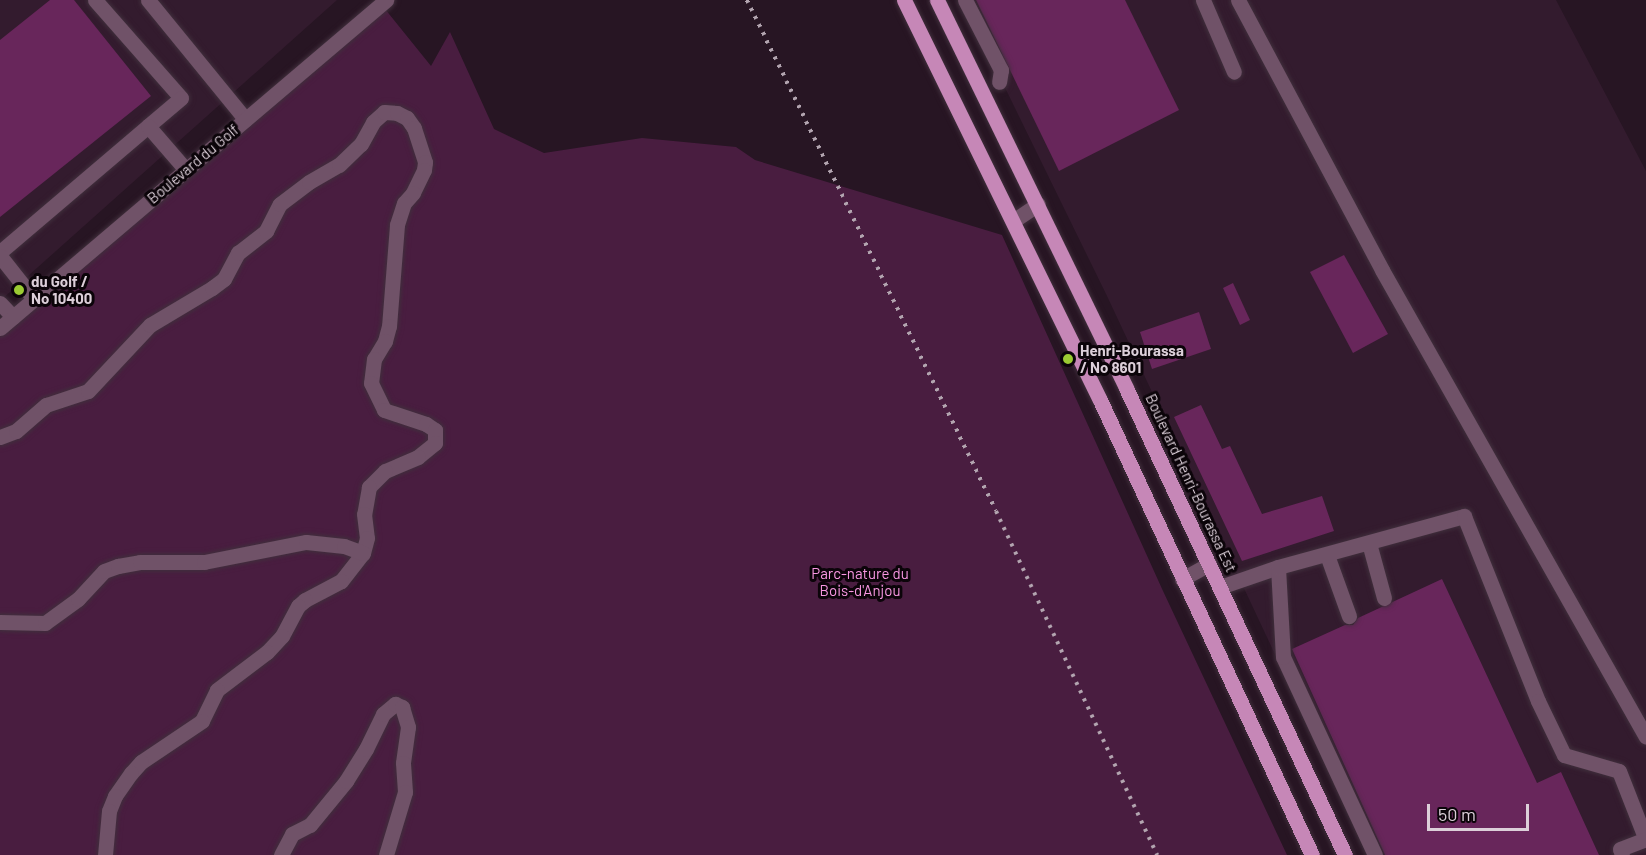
<!DOCTYPE html>
<style>
body{margin:0}
#map{position:relative;width:1646px;height:855px;overflow:hidden;background:#271523;font-family:Barlow,sans-serif}
div>[style]{position:absolute}
.built>*{inset:0;background:#331b2e}
.green>*{inset:0;background:#491d40}
.building>*{inset:0;background:#68265b}
.roads{filter:drop-shadow(0 0 2px #402f3c) drop-shadow(0 0 2px #402f3c)}
.minor>*{height:15px;margin:-7.5px;padding:0 7.5px;transform-origin:7.5px;border-radius:7.5px;background:#705268}
.major>*{height:15px;margin:-7.5px;padding:0 7.5px;transform-origin:7.5px;border-radius:7.5px;background:#c687b7}
.rail>*{height:4px;margin-top:-2px;transform-origin:0;background:repeating-linear-gradient(90deg,#b3a5b0 0 3px,transparent 0 9px)}
.dots>*{width:16px;height:16px;translate:-50% -50%;box-sizing:border-box;border:3px solid #0b0409;border-radius:50%}
span{translate:-50% -50%;white-space:nowrap;text-align:center;line-height:1.15;-webkit-text-stroke:6px #0b0409;paint-order:stroke}
.street-label{font-size:15px;color:#dccfd9}
.poi-label{font-size:15px;color:#dccfd9;font-weight:700}
.left{translate:0 -50%;text-align:left}
.park-label{font-size:15px;color:#f897e2}
.scale{position:absolute;left:1427px;top:804px;width:102px;height:27px;box-sizing:border-box;border:3px solid #dccfd9;border-top:0;padding-left:8px;font-size:18px;line-height:21px;white-space:nowrap;color:#dccfd9;-webkit-text-stroke:4px #0b0409;paint-order:stroke}
</style>
<div id="map">
<div class="built">
<div style="clip-path:polygon(0 0,337px 0,0 301px)"></div>
<div style="clip-path:polygon(962px 0,1556px 0,1646px 171px,1646px 855px,1369px 855px,1107px 296px)"></div>
</div>
<div class="green">
<div style="clip-path:polygon(381px 4px,431px 66px,450px 32px,494px 129px,544px 153px,642px 138px,736px 147px,755px 160px,1002px 235px,1163px 591px,1287px 855px,0 855px,0 329px)"></div>
</div>
<div class="building">
<div style="clip-path:polygon(50px 0,74px 0,151px 96px,0 217px,0 40px)"></div>
<div style="clip-path:polygon(976px 0,1125px 0,1179px 110px,1059px 171px)"></div>
<div style="clip-path:polygon(1344px 255px,1388px 334px,1353px 353px,1310px 272px)"></div>
<div style="clip-path:polygon(1233px 283px,1250px 320px,1240px 325px,1223px 288px)"></div>
<div style="clip-path:polygon(1199px 312px,1211px 349px,1152px 369px,1140px 332px)"></div>
<div style="clip-path:polygon(1201px 405px,1222px 449px,1230px 446px,1262px 514px,1322px 496px,1334px 531px,1242px 561px,1174px 417px)"></div>
<div style="clip-path:polygon(1442px 579px,1537px 783px,1561px 772px,1599px 855px,1385px 855px,1292px 649px,1345px 625px,1353px 625px,1358px 618px)"></div>
</div>
<div class="roads">
<div class="minor">
<div style="left:95px;top:0;width:130px;rotate:48.7deg"></div>
<div style="left:181px;top:98px;width:43px;rotate:139.7deg"></div>
<div style="left:148px;top:0;width:154px;rotate:50.8deg"></div>
<div style="left:965px;top:0;width:79px;rotate:62.8deg"></div>
<div style="left:1001px;top:70px;width:12px;rotate:99deg"></div>
<div style="left:1203px;top:0;width:78px;rotate:66.7deg"></div>
<div style="left:1238px;top:0;width:306px;rotate:61.9deg"></div>
<div style="left:1382px;top:270px;width:536px;rotate:60.52deg"></div>
<div style="left:1013px;top:221px;width:30px;rotate:-34deg"></div>
<div style="left:0;top:252px;width:194px;rotate:-40.4deg"></div>
<div style="left:148px;top:126px;width:58px;rotate:49.2deg"></div>
<div style="left:0;top:256px;width:55px;rotate:51.7deg"></div>
<div style="left:0;top:303px;width:19px;rotate:47deg"></div>
<div style="left:0;top:328px;width:507px;rotate:-40.36deg"></div>
<div style="left:0;top:437px;width:17px;rotate:-21deg"></div>
<div style="left:16px;top:431px;width:40px;rotate:-41deg"></div>
<div style="left:46px;top:405px;width:44px;rotate:-18.4deg"></div>
<div style="left:88px;top:391px;width:91px;rotate:-46.8deg"></div>
<div style="left:150px;top:325px;width:72px;rotate:-30.8deg"></div>
<div style="left:212px;top:288px;width:15px;rotate:-37deg"></div>
<div style="left:224px;top:279px;width:30px;rotate:-62deg"></div>
<div style="left:238px;top:253px;width:36px;rotate:-38deg"></div>
<div style="left:266px;top:231px;width:30px;rotate:-63deg"></div>
<div style="left:280px;top:204px;width:36px;rotate:-37deg"></div>
<div style="left:309px;top:182px;width:34px;rotate:-30deg"></div>
<div style="left:339px;top:165px;width:30px;rotate:-44deg"></div>
<div style="left:361px;top:144px;width:25px;rotate:-61deg"></div>
<div style="left:373px;top:122px;width:15px;rotate:-42deg"></div>
<div style="left:384px;top:112px;width:13px;rotate:4deg"></div>
<div style="left:397px;top:113px;width:11px;rotate:27deg"></div>
<div style="left:407px;top:118px;width:12px;rotate:55deg"></div>
<div style="left:414px;top:128px;width:36px;rotate:72deg"></div>
<div style="left:425px;top:162px;width:8px;rotate:97deg"></div>
<div style="left:424px;top:170px;width:25px;rotate:116deg"></div>
<div style="left:413px;top:193px;width:13px;rotate:132deg"></div>
<div style="left:404px;top:203px;width:23px;rotate:108deg"></div>
<div style="left:397px;top:225px;width:101px;rotate:94.5deg"></div>
<div style="left:389px;top:326px;width:16px;rotate:105deg"></div>
<div style="left:385px;top:341px;width:21px;rotate:121deg"></div>
<div style="left:374px;top:359px;width:24px;rotate:97deg"></div>
<div style="left:371px;top:383px;width:30px;rotate:64deg"></div>
<div style="left:384px;top:410px;width:44px;rotate:18.4deg"></div>
<div style="left:426px;top:424px;width:11px;rotate:34deg"></div>
<div style="left:435px;top:430px;width:13px;rotate:90deg"></div>
<div style="left:435px;top:443px;width:22px;rotate:141deg"></div>
<div style="left:418px;top:457px;width:36px;rotate:157deg"></div>
<div style="left:385px;top:471px;width:23px;rotate:135deg"></div>
<div style="left:369px;top:487px;width:27px;rotate:100deg"></div>
<div style="left:364px;top:514px;width:24px;rotate:83deg"></div>
<div style="left:367px;top:538px;width:16px;rotate:105deg"></div>
<div style="left:363px;top:553px;width:36px;rotate:128deg"></div>
<div style="left:341px;top:581px;width:41px;rotate:152.2deg"></div>
<div style="left:305px;top:600px;width:9px;rotate:139deg"></div>
<div style="left:298px;top:606px;width:34px;rotate:118deg"></div>
<div style="left:282px;top:636px;width:22px;rotate:133deg"></div>
<div style="left:267px;top:652px;width:63px;rotate:142.8deg"></div>
<div style="left:217px;top:690px;width:34px;rotate:116deg"></div>
<div style="left:202px;top:721px;width:73px;rotate:146.1deg"></div>
<div style="left:141px;top:762px;width:15px;rotate:132deg"></div>
<div style="left:131px;top:773px;width:28px;rotate:125deg"></div>
<div style="left:115px;top:796px;width:16px;rotate:112deg"></div>
<div style="left:109px;top:811px;width:44px;rotate:95.2deg"></div>
<div style="left:1369px;top:543px;width:57px;rotate:74.7deg"></div>
<div style="left:1327px;top:555px;width:65px;rotate:70.2deg"></div>
<div style="left:1182px;top:579px;width:31px;rotate:-29deg"></div>
<div style="left:1220px;top:587px;width:61px;rotate:-19deg"></div>
<div style="left:0;top:622px;width:45px;rotate:1.3deg"></div>
<div style="left:45px;top:623px;width:41px;rotate:-36deg"></div>
<div style="left:78px;top:599px;width:38px;rotate:-47deg"></div>
<div style="left:104px;top:571px;width:15px;rotate:-20deg"></div>
<div style="left:118px;top:566px;width:22px;rotate:-10deg"></div>
<div style="left:140px;top:562px;width:64px"></div>
<div style="left:204px;top:562px;width:104px;rotate:-11.1deg"></div>
<div style="left:306px;top:542px;width:38px;rotate:6deg"></div>
<div style="left:344px;top:546px;width:20px;rotate:20deg"></div>
<div style="left:281px;top:855px;width:24px;rotate:-62deg"></div>
<div style="left:292px;top:834px;width:20px;rotate:-27deg"></div>
<div style="left:310px;top:825px;width:57px;rotate:-50.7deg"></div>
<div style="left:346px;top:781px;width:38px;rotate:-58deg"></div>
<div style="left:366px;top:749px;width:39px;rotate:-64deg"></div>
<div style="left:383px;top:714px;width:16px;rotate:-40deg"></div>
<div style="left:395px;top:704px;width:8px;rotate:23deg"></div>
<div style="left:402px;top:707px;width:21px;rotate:73deg"></div>
<div style="left:408px;top:727px;width:36px;rotate:98deg"></div>
<div style="left:403px;top:763px;width:29px;rotate:86deg"></div>
<div style="left:405px;top:792px;width:66px;rotate:106.8deg"></div>
<div style="left:1375px;top:855px;width:218px;rotate:-114.9deg"></div>
<div style="left:1283px;top:657px;width:90px;rotate:-93.2deg"></div>
<div style="left:1278px;top:567px;width:193px;rotate:-15.3deg"></div>
<div style="left:1464px;top:516px;width:199px;rotate:68.2deg"></div>
<div style="left:1538px;top:701px;width:60px;rotate:64.3deg"></div>
<div style="left:1564px;top:755px;width:57px;rotate:16.2deg"></div>
<div style="left:1619px;top:771px;width:74px;rotate:68.6deg"></div>
<div style="left:1622px;top:855px;width:6px;rotate:-108deg"></div>
<div style="left:1620px;top:849px;width:28px;rotate:-21deg"></div>
</div>
<div class="major">
<div style="left:904px;top:0;width:445px;rotate:63.9deg"></div>
<div style="left:1100px;top:400px;width:502px;rotate:65.02deg"></div>
<div style="left:937px;top:0;width:432px;rotate:64deg"></div>
<div style="left:1126px;top:388px;width:516px;rotate:64.88deg"></div>
</div>
</div>
<div class="rail">
<div style="left:747px;top:0;width:568px;rotate:64.02deg"></div>
<div style="left:996px;top:511px;width:380px;rotate:64.9deg"></div>
</div>
<div class="dots">
<div style="left:19px;top:290px;background:#9bcb33"></div>
<div style="left:1068px;top:359px;background:#9bcb33"></div>
</div>
<div class="street-label">
<span style="left:193px;top:164px;rotate:-40deg">Boulevard du Golf</span>
<span style="left:1191px;top:483px;rotate:65deg">Boulevard Henri-Bourassa Est</span>
</div>
<div class="poi-label">
<span class="left" style="left:31px;top:290px">du Golf /<br>No 10400</span>
<span class="left" style="left:1080px;top:359px">Henri-Bourassa<br>/ No 8601</span>
</div>
<div class="park-label">
<span style="left:860px;top:582px">Parc-nature du<br>Bois-d'Anjou</span>
</div>
<div class="scale">50 m</div>
</div>
